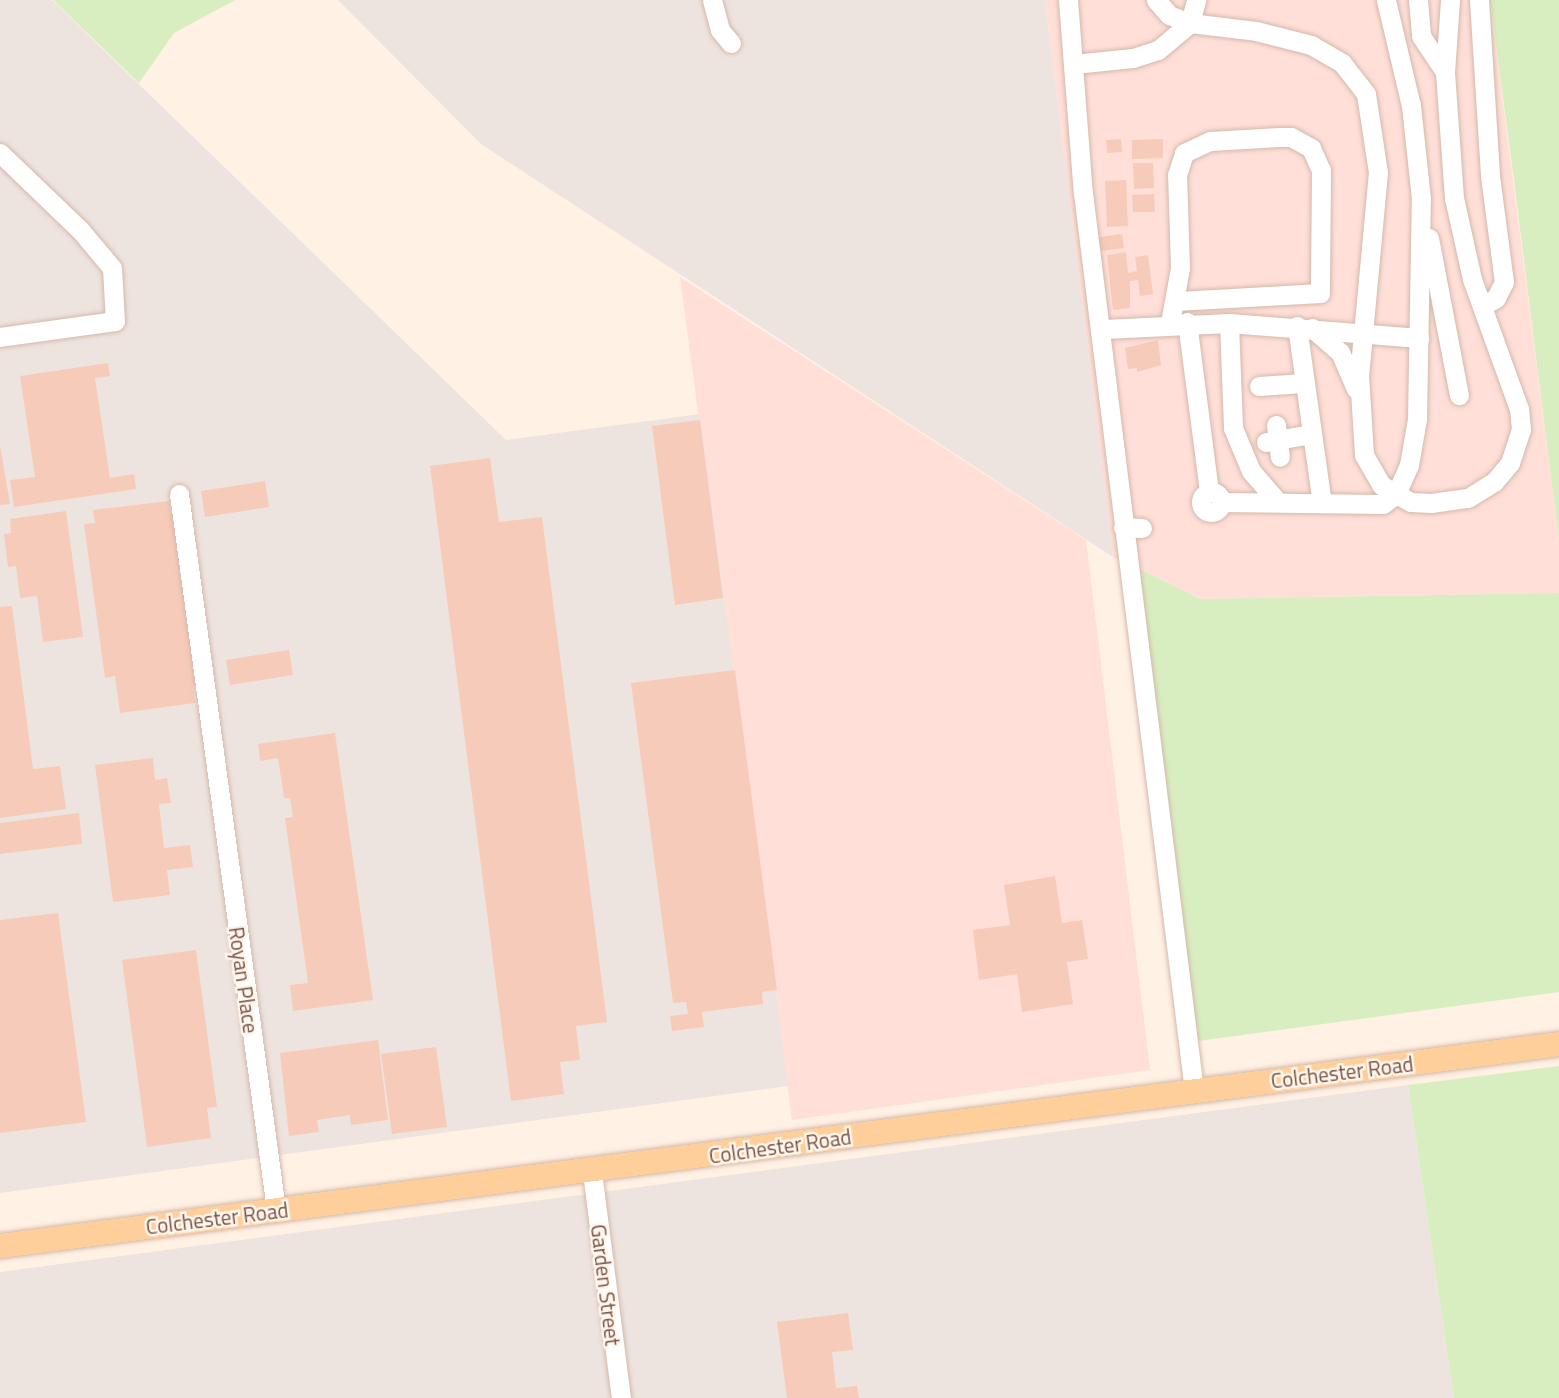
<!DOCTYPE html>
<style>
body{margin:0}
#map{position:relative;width:1559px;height:1398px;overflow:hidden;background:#fff1e4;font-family:"Titillium Web",sans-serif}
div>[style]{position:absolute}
.commercial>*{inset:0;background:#ffdfd8}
.industrial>*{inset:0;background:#eee4df}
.green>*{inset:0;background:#d8eec1}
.building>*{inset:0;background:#f7cbb9}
.roads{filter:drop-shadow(0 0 2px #d4b9ab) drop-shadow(0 0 2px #d4b9ab)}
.minor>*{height:19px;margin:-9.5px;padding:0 9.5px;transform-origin:9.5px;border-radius:9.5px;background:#fff}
.minor>.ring{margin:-9.5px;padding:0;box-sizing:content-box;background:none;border:19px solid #fff;border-radius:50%}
.major>*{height:24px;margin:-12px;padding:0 12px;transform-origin:12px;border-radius:12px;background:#ffcf9b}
span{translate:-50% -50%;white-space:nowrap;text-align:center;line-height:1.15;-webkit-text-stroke:5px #fff6ed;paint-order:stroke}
.street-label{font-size:21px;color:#7a5346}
</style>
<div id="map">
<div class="commercial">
<div style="clip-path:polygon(1045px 0,1490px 0,1559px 541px,1559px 593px,1201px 599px,1113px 557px)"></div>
<div style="clip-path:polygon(680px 277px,1086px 540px,1150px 1070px,792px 1120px)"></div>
</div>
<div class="industrial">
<div style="clip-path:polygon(0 0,52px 0,506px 440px,700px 414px,788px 1086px,0 1193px)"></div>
<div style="clip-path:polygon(338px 0,1045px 0,1113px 557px,481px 144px)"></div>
<div style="clip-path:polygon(1408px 1085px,1454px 1398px,0 1398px,0 1272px)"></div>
</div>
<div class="green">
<div style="clip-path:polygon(53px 0,235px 0,174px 33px,139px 83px)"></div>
<div style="clip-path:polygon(1490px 0,1559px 0,1559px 541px,1513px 173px)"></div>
<div style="clip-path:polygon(1137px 568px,1201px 599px,1559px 593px,1559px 992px,1198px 1041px)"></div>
<div style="clip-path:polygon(1559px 1066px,1559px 1398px,1454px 1398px,1408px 1085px)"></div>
</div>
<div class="building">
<div style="clip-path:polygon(1121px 139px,1122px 152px,1107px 153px,1106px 140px)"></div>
<div style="clip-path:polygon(1163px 139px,1163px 158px,1132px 159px,1132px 140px)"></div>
<div style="clip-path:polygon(1133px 163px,1153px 163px,1154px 188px,1134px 189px)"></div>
<div style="clip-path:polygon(1126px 180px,1128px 226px,1107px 227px,1105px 181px)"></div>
<div style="clip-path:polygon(1154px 194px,1155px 212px,1133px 212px,1132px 195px)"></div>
<div style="clip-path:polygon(1122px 234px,1124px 248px,1101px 251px,1099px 237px)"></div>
<div style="clip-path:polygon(1126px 252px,1128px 273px,1137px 271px,1135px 257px,1148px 255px,1153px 294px,1140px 296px,1138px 280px,1130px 281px,1130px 308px,1113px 310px,1107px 255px)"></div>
<div style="clip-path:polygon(1158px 340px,1161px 365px,1137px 372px,1137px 368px,1128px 369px,1125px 348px)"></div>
<div style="clip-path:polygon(108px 363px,110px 376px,95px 378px,110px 478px,134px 474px,136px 489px,14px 507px,10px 480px,35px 477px,20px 376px)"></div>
<div style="clip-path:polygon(700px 420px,723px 598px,675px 605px,652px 426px)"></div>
<div style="clip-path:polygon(0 445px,10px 504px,0 505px)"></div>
<div style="clip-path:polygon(490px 458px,499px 522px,542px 517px,607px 1022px,576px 1026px,580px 1060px,560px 1062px,564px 1094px,511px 1101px,430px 466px)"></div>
<div style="clip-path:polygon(265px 481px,269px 507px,205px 517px,201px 491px)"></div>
<div style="clip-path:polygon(169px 501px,170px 513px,183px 512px,205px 684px,193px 686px,195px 703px,120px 713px,115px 676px,105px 678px,84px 524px,95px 523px,93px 510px)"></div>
<div style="clip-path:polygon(66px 511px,83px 637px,43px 642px,37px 596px,20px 598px,16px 566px,8px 567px,4px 534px,11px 533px,10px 519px)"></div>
<div style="clip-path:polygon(12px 606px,33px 769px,60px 766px,66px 809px,0 818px,0 607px)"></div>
<div style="clip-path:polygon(289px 650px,293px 675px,230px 685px,226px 660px)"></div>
<div style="clip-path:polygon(735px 670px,777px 990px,762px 992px,763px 1004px,702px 1012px,704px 1027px,672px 1031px,670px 1016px,688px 1014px,686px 1002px,673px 1003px,631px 683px)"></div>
<div style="clip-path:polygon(335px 733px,373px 1000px,293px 1011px,290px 985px,308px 983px,285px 818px,293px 817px,290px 798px,284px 798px,278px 758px,260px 761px,258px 744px)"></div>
<div style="clip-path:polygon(153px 758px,155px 780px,167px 778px,171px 803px,159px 804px,164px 848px,190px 845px,193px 867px,167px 870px,170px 895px,113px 902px,95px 765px)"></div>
<div style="clip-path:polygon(79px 813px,82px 844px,0 854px,0 823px)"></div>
<div style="clip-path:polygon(1055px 876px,1062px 923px,1082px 920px,1088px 959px,1067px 962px,1073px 1004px,1022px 1012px,1017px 974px,979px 980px,973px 930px,1010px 925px,1004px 885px)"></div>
<div style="clip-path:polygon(58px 913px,86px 1122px,0 1133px,0 920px)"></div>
<div style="clip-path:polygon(196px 950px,217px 1107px,207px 1108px,211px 1138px,147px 1147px,122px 960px)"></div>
<div style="clip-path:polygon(378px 1040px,388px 1120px,351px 1125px,350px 1115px,317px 1120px,319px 1132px,289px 1136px,280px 1053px)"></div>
<div style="clip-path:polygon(436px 1047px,447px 1127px,392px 1134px,381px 1054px)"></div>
<div style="clip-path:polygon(848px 1313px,853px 1350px,832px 1352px,836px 1388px,857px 1386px,859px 1398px,787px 1398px,777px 1322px)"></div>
</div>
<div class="roads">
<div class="minor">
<div style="left:712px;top:0;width:31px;rotate:75deg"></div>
<div style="left:720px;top:30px;width:17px;rotate:50deg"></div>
<div style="left:1068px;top:0;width:194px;rotate:85.6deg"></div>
<div style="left:1083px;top:193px;width:905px;rotate:82.95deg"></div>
<div style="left:1156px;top:0;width:20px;rotate:49deg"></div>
<div style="left:1169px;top:15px;width:22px;rotate:21deg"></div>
<div style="left:1190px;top:23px;width:66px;rotate:6.9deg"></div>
<div style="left:1256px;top:31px;width:57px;rotate:14.3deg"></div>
<div style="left:1311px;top:45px;width:36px;rotate:30deg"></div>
<div style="left:1342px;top:63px;width:39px;rotate:52deg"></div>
<div style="left:1366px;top:94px;width:79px;rotate:81.3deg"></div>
<div style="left:1378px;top:172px;width:204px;rotate:95.3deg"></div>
<div style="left:1359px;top:375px;width:80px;rotate:86.4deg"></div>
<div style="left:1364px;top:455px;width:34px;rotate:60deg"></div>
<div style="left:1381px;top:485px;width:34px;rotate:30deg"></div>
<div style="left:1411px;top:502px;width:20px;rotate:3deg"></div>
<div style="left:1431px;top:503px;width:37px;rotate:-8deg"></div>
<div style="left:1468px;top:498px;width:31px;rotate:-32deg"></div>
<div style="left:1494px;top:482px;width:25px;rotate:-50deg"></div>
<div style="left:1510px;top:463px;width:35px;rotate:-72deg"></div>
<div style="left:1521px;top:430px;width:21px;rotate:-95deg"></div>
<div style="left:1519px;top:409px;width:138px;rotate:-109.9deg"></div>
<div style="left:1472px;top:279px;width:83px;rotate:-102.5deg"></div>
<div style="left:1454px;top:198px;width:126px;rotate:-94.1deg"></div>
<div style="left:1445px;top:72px;width:72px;rotate:-86deg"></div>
<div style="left:1418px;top:0;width:36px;rotate:85deg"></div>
<div style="left:1421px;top:36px;width:43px;rotate:56.3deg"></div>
<div style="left:1479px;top:0;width:176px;rotate:86.4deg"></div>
<div style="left:1490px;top:176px;width:107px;rotate:82.5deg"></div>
<div style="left:1504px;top:282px;width:18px;rotate:117deg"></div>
<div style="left:1496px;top:298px;width:16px;rotate:150deg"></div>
<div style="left:1074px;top:64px;width:59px;rotate:-5.8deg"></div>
<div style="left:1133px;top:58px;width:26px;rotate:-18deg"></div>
<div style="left:1158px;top:50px;width:42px;rotate:-40.2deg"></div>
<div style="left:1190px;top:23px;width:24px;rotate:-75deg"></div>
<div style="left:0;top:153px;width:112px;rotate:43.9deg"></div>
<div style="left:81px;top:231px;width:48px;rotate:50deg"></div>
<div style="left:112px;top:268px;width:53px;rotate:86.8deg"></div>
<div style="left:115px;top:321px;width:116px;rotate:172.1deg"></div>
<div style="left:1429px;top:238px;width:160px;rotate:79.2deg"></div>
<div style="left:1187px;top:322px;width:170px;rotate:82.6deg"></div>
<div style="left:1170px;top:323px;width:56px;rotate:-79.7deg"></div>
<div style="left:1180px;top:268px;width:93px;rotate:-91.8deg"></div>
<div style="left:1177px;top:175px;width:23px;rotate:-72deg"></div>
<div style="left:1184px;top:153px;width:29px;rotate:-25deg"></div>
<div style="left:1210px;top:141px;width:69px;rotate:-3.3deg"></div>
<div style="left:1279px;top:137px;width:12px"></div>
<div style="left:1291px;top:137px;width:23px;rotate:29deg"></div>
<div style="left:1311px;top:148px;width:24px;rotate:66deg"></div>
<div style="left:1321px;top:170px;width:123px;rotate:90.5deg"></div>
<div style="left:1320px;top:293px;width:145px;rotate:176.8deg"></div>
<div style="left:1229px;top:323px;width:105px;rotate:87.8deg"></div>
<div style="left:1233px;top:428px;width:47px;rotate:67.3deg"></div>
<div style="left:1251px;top:471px;width:38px;rotate:49deg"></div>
<div style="left:1297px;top:326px;width:179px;rotate:82deg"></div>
<div style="left:1312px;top:328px;width:37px;rotate:41deg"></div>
<div style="left:1340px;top:352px;width:40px;rotate:66.6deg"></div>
<div style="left:1104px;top:329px;width:125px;rotate:-2.7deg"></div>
<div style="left:1229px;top:323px;width:191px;rotate:4.5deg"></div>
<div style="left:1259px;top:386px;width:44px;rotate:-3.9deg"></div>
<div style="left:1276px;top:425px;width:32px;rotate:83deg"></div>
<div style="left:1266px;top:442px;width:46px;rotate:-10.1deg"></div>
<div class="ring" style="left:1201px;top:492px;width:1px;height:1px"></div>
<div style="left:179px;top:494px;width:723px;rotate:82.28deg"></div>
<div style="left:1222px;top:502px;width:161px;rotate:0.7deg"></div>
<div style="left:1383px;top:504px;width:16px;rotate:-38deg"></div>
<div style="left:1396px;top:494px;width:32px;rotate:-66deg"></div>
<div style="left:1409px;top:465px;width:47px;rotate:-80.1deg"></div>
<div style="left:1417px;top:419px;width:220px;rotate:-89deg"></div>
<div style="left:1421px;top:199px;width:94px;rotate:-96.1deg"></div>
<div style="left:1411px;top:106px;width:109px;rotate:-103.3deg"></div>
<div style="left:1123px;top:527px;width:19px;rotate:3deg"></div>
<div style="left:592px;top:1172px;width:228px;rotate:82.7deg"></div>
</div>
<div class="major">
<div style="left:0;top:1246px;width:1572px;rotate:-7.38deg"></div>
</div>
</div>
<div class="street-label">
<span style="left:244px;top:980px;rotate:82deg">Royan Place</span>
<span style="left:1342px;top:1072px;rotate:-7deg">Colchester Road</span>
<span style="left:780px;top:1146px;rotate:-8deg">Colchester Road</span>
<span style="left:217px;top:1218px;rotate:-7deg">Colchester Road</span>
<span style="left:606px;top:1285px;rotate:83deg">Garden Street</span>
</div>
</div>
